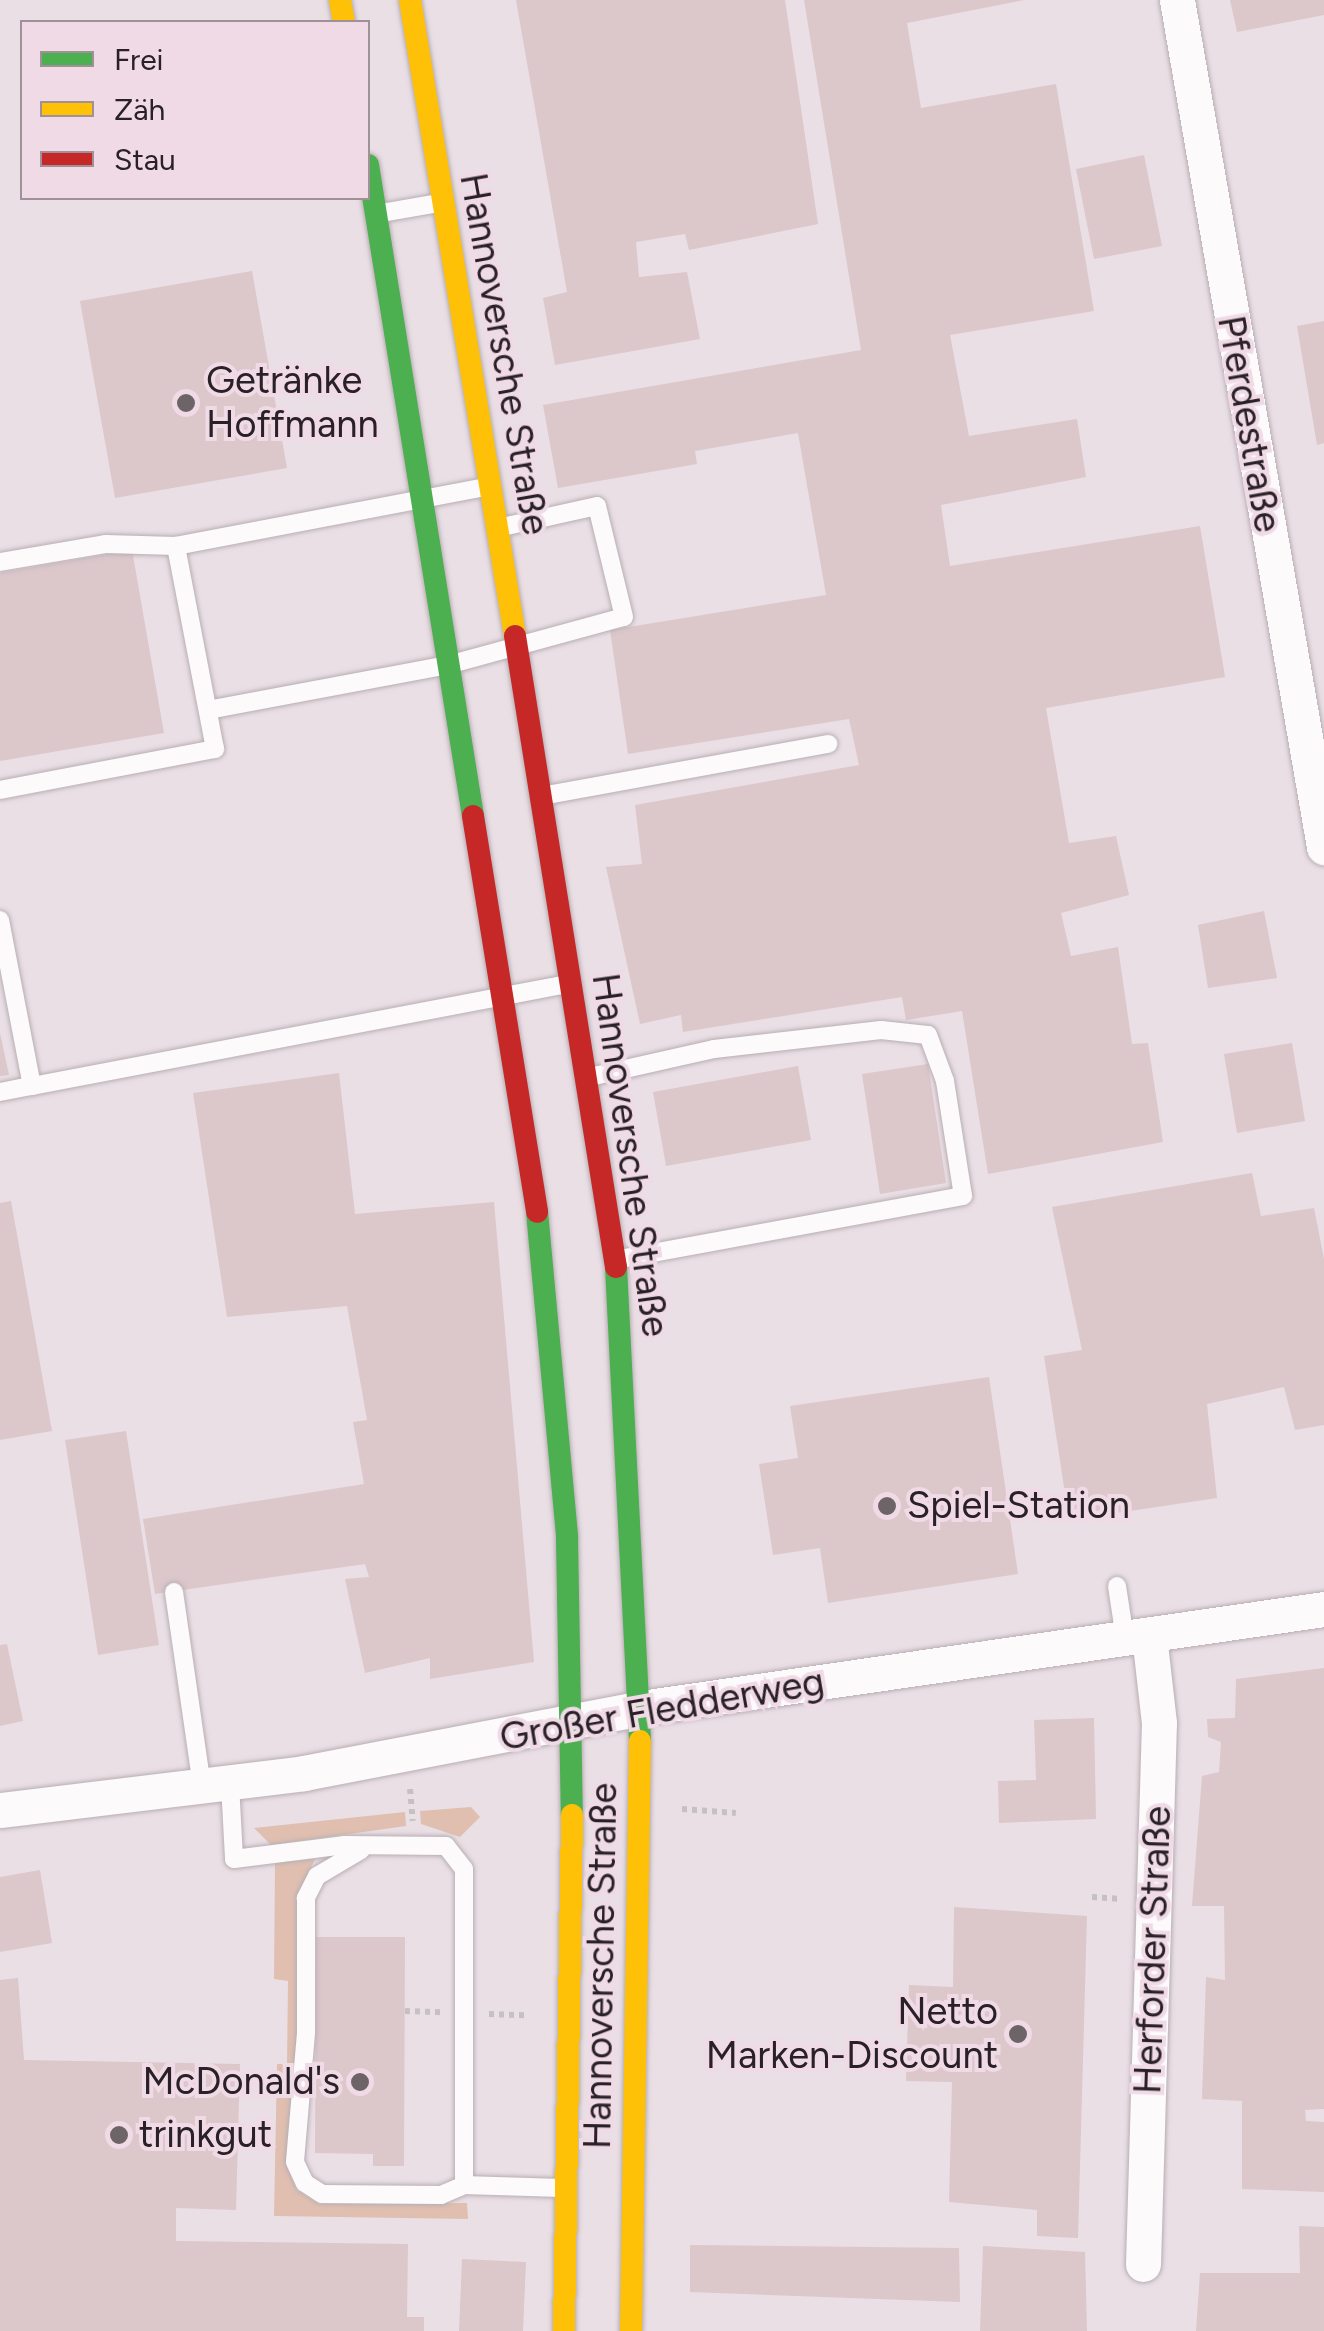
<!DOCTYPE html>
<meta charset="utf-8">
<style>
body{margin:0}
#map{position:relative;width:1324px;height:2331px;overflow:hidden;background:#eadfe5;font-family:Figtree,sans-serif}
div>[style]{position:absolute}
.green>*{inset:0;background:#e0bfb0}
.building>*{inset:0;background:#dcc7cb}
.path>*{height:6px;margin-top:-3px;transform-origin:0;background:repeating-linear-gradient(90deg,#c5c1c3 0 5px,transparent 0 10px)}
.roads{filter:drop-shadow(0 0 2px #b7aeb3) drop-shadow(0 0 2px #b7aeb3)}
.lane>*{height:18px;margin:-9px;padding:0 9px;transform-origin:9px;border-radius:9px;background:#fcfafb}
.street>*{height:35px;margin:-17.5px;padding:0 17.5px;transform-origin:17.5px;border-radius:17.5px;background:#fcfafb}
.fast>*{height:22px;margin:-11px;padding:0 11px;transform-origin:11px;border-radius:11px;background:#4caf50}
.slow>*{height:22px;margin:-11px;padding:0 11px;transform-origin:11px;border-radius:11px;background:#ffc107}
.jam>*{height:22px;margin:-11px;padding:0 11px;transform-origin:11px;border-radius:11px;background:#c62828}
.dots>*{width:28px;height:28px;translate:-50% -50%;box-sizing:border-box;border:5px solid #efdae5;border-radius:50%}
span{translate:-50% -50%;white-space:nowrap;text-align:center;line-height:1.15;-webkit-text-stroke:8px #efdae5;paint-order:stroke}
.street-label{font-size:38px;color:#292125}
.poi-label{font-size:38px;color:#292125}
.left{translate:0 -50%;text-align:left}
.right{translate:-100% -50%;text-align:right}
.legend{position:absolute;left:20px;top:20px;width:350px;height:180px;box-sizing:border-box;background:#efdae5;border:2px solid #a09098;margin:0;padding:12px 18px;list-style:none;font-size:30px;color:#292125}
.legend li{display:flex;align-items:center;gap:20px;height:50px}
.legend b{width:50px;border:2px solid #a09098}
</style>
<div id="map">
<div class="green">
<div style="clip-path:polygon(471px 1807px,480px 1817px,460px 1837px,421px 1824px,420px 1811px)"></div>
<div style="clip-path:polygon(405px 1812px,406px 1826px,271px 1845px,254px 1828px)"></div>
<div style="clip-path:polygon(315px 1859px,297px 1897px,297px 2034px,286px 2164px,297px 2190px,319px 2204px,467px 2203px,468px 2219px,274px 2216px,277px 2064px,287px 2064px,288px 1981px,274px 1979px,275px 1863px)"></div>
</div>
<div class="building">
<div style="clip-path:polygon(516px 0,785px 0,818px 224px,689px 250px,685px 234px,636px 242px,639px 277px,687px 272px,700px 339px,555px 365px,543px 298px,567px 292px)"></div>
<div style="clip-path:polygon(804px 0,1024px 0,907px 23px,921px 108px,1056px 84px,1094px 311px,950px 335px,969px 436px,1077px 419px,1086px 477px,941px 505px,950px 566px,1200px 526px,1225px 677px,1046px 708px,1069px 843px,1116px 836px,1129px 895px,1061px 913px,1071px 956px,1118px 947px,1132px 1044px,1148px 1043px,1163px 1142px,988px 1174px,962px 1011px,906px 1020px,902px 997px,683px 1032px,681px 1015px,640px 1024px,606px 867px,642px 864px,635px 805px,859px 765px,849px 719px,628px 754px,610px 630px,826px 595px,798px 433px,695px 451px,697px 464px,558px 488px,543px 405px,861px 350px)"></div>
<div style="clip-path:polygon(1230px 0,1324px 0,1324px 15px,1237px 32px)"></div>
<div style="clip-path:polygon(1144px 155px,1162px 246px,1094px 259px,1076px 169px)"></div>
<div style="clip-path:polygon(252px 271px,287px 468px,115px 498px,80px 301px)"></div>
<div style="clip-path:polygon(1324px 321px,1324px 443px,1317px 445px,1297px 326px)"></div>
<div style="clip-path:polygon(132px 550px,164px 733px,0 761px,0 573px)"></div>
<div style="clip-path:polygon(1264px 911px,1277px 978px,1208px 988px,1198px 925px)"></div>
<div style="clip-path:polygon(0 1033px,9px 1075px,0 1076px)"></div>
<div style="clip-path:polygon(1292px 1043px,1305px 1121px,1237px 1133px,1224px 1054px)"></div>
<div style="clip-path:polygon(928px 1064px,946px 1183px,880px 1194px,862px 1074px)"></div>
<div style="clip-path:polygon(798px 1066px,811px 1140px,666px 1166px,653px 1092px)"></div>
<div style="clip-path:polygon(339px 1073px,355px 1214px,494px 1202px,534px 1662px,430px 1679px,430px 1658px,365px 1673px,345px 1579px,369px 1577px,365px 1564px,155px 1594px,143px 1519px,364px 1484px,353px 1422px,367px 1420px,347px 1306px,227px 1317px,193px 1093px)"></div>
<div style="clip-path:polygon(1252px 1173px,1261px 1216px,1314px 1208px,1324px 1259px,1324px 1425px,1295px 1430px,1284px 1387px,1207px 1404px,1217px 1498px,1069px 1520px,1044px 1356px,1082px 1350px,1052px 1207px)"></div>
<div style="clip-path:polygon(11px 1201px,52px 1431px,0 1440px,0 1203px)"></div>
<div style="clip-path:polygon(989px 1377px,1018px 1574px,828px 1603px,820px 1548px,773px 1555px,759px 1464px,798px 1458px,790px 1406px)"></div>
<div style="clip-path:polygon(126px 1431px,159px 1645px,98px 1655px,65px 1440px)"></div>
<div style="clip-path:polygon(7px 1644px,23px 1721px,0 1726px,0 1645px)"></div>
<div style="clip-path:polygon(1324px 1668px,1324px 2109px,1305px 2110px,1306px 2121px,1324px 2122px,1324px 2192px,1242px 2189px,1242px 2101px,1202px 2099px,1206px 1977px,1225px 1980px,1224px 1906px,1192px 1906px,1202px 1776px,1219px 1772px,1221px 1742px,1208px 1737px,1207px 1719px,1235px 1718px,1236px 1679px)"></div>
<div style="clip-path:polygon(1094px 1718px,1096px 1819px,999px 1823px,998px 1781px,1036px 1780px,1034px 1720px)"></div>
<div style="clip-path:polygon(40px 1870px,52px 1943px,0 1952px,0 1877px)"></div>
<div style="clip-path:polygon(954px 1907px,1087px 1916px,1078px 2238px,1037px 2236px,1037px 2210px,949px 2202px,952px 2082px,906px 2081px,909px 1985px,953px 1987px)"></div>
<div style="clip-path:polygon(316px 1937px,405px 1937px,404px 2166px,373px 2166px,373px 2154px,315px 2153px)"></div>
<div style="clip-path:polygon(18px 1978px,24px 2060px,240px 2064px,236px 2210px,176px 2208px,176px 2241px,408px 2244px,407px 2317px,424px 2317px,424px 2331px,0 2331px,0 1980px)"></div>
<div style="clip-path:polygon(1299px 2226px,1324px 2227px,1324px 2331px,1196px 2331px,1200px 2273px,1300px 2273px)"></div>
<div style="clip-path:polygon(690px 2245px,959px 2248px,960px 2302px,690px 2292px)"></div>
<div style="clip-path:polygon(983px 2246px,1085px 2252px,1087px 2331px,980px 2331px)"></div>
<div style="clip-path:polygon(462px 2259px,526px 2262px,523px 2331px,459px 2331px)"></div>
</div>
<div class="path">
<div style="left:410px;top:1789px;width:32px;rotate:85deg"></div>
<div style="left:682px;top:1809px;width:54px;rotate:4.2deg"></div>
<div style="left:1092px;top:1897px;width:26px;rotate:4deg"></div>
<div style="left:405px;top:2011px;width:37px;rotate:2deg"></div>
<div style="left:489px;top:2014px;width:38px;rotate:2deg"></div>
</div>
<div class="roads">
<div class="lane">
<div style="left:381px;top:213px;width:59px;rotate:-9.8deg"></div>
<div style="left:0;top:562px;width:108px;rotate:-9.6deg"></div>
<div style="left:106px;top:544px;width:70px;rotate:1.6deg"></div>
<div style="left:208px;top:710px;width:244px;rotate:-10.6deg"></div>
<div style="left:448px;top:665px;width:182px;rotate:-15.3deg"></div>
<div style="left:624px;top:617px;width:114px;rotate:-103.7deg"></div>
<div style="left:597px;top:506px;width:97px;rotate:167.5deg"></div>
<div style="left:0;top:790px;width:219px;rotate:-10.8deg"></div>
<div style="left:215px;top:749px;width:207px;rotate:-100.9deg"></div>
<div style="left:176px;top:546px;width:314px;rotate:-10.8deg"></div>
<div style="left:547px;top:795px;width:286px;rotate:-10.3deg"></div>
<div style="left:0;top:920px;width:169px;rotate:79.1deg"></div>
<div style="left:32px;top:1086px;width:545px;rotate:-10.79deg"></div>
<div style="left:594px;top:1076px;width:123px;rotate:-12.7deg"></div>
<div style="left:714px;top:1049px;width:168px;rotate:-6.5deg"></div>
<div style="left:881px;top:1030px;width:47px;rotate:6.1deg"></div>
<div style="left:928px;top:1035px;width:49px;rotate:69.7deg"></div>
<div style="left:945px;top:1081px;width:116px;rotate:81.1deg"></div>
<div style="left:963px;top:1196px;width:349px;rotate:169.6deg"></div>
<div style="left:0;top:1092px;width:33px;rotate:-11deg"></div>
<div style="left:1117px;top:1586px;width:53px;rotate:81.3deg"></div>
<div style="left:174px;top:1592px;width:196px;rotate:81.8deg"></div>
<div style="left:230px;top:1784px;width:75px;rotate:86.9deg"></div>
<div style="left:234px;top:1859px;width:112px;rotate:-7.2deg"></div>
<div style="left:345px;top:1845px;width:101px;rotate:0.6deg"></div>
<div style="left:446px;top:1846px;width:29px;rotate:52deg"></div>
<div style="left:464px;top:1869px;width:316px;rotate:90deg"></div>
<div style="left:464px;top:2185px;width:97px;rotate:1.8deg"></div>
<div style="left:361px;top:1850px;width:51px;rotate:149.4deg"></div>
<div style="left:317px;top:1876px;width:25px;rotate:117deg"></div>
<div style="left:306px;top:1898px;width:135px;rotate:90deg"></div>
<div style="left:306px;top:2033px;width:129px;rotate:94.9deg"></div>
<div style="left:295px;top:2162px;width:23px;rotate:65deg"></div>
<div style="left:305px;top:2183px;width:20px;rotate:33deg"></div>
<div style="left:322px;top:2194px;width:119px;rotate:0.5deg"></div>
<div style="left:441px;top:2195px;width:25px;rotate:-23deg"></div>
</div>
<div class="street">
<div style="left:1177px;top:0;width:860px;rotate:80.15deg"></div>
<div style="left:0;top:1810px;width:306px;rotate:-6.9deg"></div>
<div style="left:304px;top:1773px;width:343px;rotate:-10.9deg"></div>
<div style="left:641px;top:1708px;width:690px;rotate:-8.25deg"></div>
<div style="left:1143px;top:2264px;width:541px;rotate:-88.31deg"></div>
<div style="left:1159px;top:1723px;width:89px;rotate:-96.5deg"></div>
</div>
<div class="fast">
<div style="left:368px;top:165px;width:659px;rotate:80.84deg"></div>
<div style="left:537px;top:1212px;width:327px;rotate:84.7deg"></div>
<div style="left:567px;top:1538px;width:277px;rotate:89deg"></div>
<div style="left:616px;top:1267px;width:475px;rotate:87.1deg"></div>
</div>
<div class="slow">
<div style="left:340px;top:0;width:22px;rotate:80deg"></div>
<div style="left:410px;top:0;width:645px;rotate:80.63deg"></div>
<div style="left:564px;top:2331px;width:516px;rotate:-89.11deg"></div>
<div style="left:631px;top:2331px;width:590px;rotate:-89.13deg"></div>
</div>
<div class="jam">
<div style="left:515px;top:636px;width:639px;rotate:80.91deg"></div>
<div style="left:473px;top:816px;width:401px;rotate:80.8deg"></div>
</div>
</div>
<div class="dots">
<div style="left:186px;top:403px;background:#6d6468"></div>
<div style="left:887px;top:1506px;background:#6d6468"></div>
<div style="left:1018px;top:2034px;background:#6d6468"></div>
<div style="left:360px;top:2082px;background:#6d6468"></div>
<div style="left:119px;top:2135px;background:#6d6468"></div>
</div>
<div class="street-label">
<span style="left:504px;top:354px;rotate:80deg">Hannoversche Straße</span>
<span style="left:1249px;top:424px;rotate:80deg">Pferdestraße</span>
<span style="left:630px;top:1155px;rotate:82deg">Hannoversche Straße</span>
<span style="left:662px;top:1710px;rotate:-10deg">Großer Fledderweg</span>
<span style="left:1153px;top:1950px;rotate:-88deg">Herforder Straße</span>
<span style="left:601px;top:1966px;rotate:-89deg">Hannoversche Straße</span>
</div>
<div class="poi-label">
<span class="left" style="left:206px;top:403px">Getränke<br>Hoffmann</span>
<span class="left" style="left:907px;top:1506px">Spiel-Station</span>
<span class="right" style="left:998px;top:2034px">Netto<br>Marken-Discount</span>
<span class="right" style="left:340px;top:2082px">McDonald's</span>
<span class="left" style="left:139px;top:2135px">trinkgut</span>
</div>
<ul class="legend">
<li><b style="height:12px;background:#4caf50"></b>Frei</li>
<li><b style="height:12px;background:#ffc107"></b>Zäh</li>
<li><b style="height:12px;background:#c62828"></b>Stau</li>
</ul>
</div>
